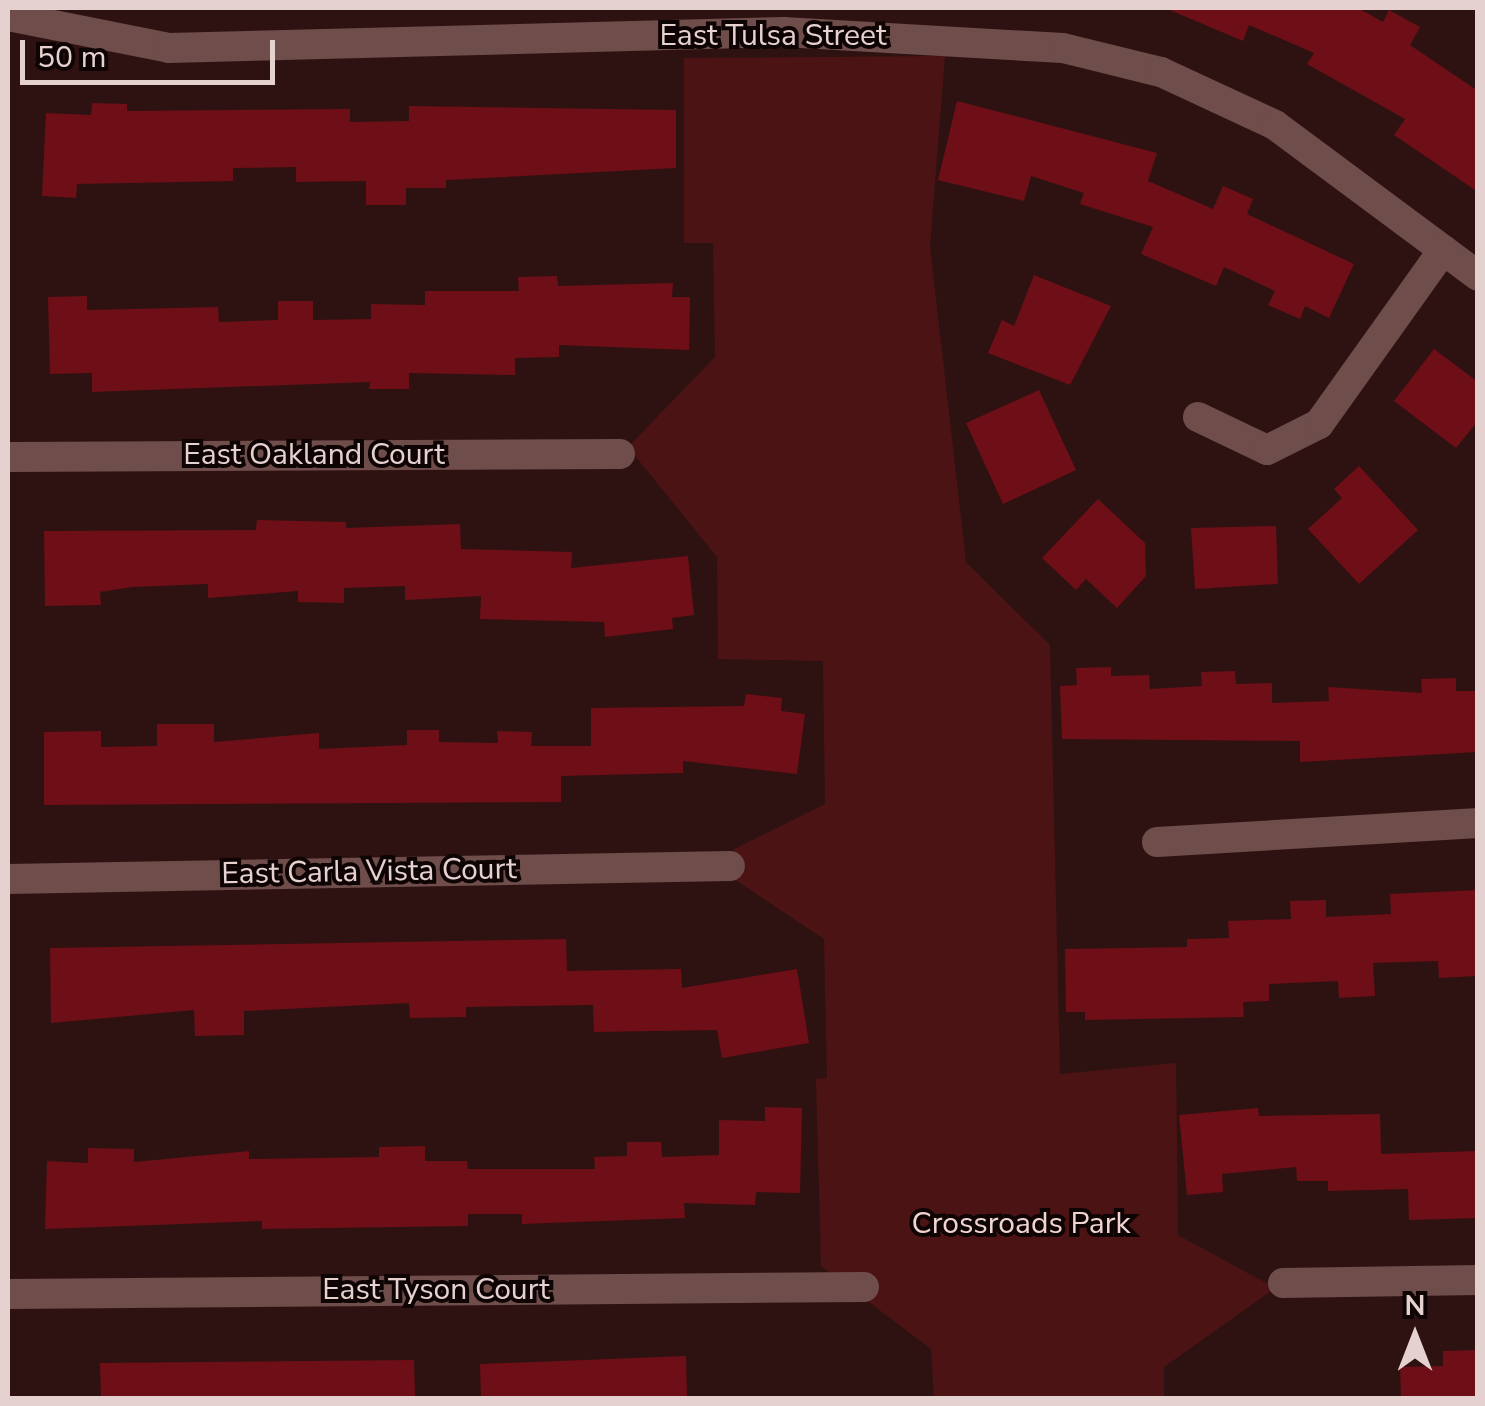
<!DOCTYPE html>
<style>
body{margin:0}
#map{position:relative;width:1485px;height:1406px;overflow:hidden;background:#2e1211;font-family:"Nunito Sans",sans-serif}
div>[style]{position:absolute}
.green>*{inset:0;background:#4c1314}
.building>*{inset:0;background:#6e0e16}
.street>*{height:30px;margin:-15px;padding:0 15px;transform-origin:15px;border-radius:15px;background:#6e4d4b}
span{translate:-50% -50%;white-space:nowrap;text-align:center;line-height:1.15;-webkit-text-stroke:8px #0e0403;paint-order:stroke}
.street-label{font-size:30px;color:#e5d1cf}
.park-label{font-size:30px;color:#f0d4d1}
.frame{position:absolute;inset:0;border:10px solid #e5d1cf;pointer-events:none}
.north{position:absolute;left:1365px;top:1286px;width:100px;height:100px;-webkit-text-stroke:8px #0e0403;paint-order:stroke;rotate:0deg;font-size:28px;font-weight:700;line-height:40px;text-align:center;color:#e5d1cf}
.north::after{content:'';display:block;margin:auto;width:35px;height:45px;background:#e5d1cf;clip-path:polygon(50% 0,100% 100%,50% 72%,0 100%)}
.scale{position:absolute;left:20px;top:40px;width:255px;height:45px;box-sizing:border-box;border:5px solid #e5d1cf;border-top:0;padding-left:12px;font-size:30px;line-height:35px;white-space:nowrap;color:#e5d1cf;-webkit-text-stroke:8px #0e0403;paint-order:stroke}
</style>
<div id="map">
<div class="green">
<div style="clip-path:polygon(945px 56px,930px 246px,966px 562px,1050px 645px,1060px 1074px,1176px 1063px,1178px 1235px,1275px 1288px,1164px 1367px,1164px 1398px,934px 1398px,931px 1349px,821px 1266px,816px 1079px,827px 1078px,824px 939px,731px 877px,734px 849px,825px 804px,823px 661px,718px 659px,717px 557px,628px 447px,715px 357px,713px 243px,684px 243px,684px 58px)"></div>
</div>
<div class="building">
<div style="clip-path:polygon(1165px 8px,1358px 8px,1383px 22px,1389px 10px,1420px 27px,1410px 45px,1478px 91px,1478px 192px,1394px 135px,1405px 119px,1307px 64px,1314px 53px,1249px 25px,1243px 41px)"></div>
<div style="clip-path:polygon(957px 101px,1157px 153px,1148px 181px,1213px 209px,1223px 186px,1253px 199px,1247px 214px,1354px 264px,1329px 318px,1305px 306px,1300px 319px,1268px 305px,1275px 291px,1224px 267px,1216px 286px,1141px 254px,1153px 227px,1080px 204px,1084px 193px,1031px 176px,1024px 201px,938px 180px)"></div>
<div style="clip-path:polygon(92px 103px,127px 104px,127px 111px,350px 109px,350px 122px,409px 121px,409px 106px,676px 110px,676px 168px,446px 180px,446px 188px,406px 188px,406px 205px,366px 205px,366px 181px,296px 182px,296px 167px,233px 168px,233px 181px,77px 184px,76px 198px,42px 196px,46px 113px,91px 115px)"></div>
<div style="clip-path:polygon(1034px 275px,1111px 306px,1070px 385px,988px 353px,1002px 320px,1014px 326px)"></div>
<div style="clip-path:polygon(557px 276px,558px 286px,673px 283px,672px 297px,690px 297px,689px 350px,559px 345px,559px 357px,515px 358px,515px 375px,409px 373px,409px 389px,369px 389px,370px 382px,92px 392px,92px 373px,50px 374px,48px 297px,87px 296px,87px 310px,218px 307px,219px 322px,278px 320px,278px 301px,313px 301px,313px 320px,371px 319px,371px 304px,425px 305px,425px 291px,519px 291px,518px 277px)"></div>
<div style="clip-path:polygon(1434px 349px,1478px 382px,1478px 421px,1456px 448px,1394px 401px)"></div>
<div style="clip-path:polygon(1039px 390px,1076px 470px,1003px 504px,966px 423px)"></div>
<div style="clip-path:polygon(1359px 466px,1418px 530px,1359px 584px,1308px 529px,1342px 498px,1334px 489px)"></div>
<div style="clip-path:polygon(1098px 499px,1145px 543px,1146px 576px,1117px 608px,1086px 579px,1076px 590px,1042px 558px)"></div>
<div style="clip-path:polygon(257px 520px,346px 522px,346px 528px,460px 524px,461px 549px,572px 552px,571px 568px,688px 556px,694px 615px,672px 618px,673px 629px,605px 637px,604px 622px,480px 619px,481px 596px,405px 600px,405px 586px,344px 588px,344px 603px,298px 602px,298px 591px,208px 598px,208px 584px,132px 587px,100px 592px,101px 605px,45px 606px,44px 531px,256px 530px)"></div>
<div style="clip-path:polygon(1276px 526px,1278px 584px,1195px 589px,1191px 528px)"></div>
<div style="clip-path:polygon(1111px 667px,1111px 676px,1149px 675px,1150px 689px,1202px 686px,1201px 672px,1235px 671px,1236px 684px,1272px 683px,1272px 703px,1329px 701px,1328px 687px,1422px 693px,1421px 679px,1456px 678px,1456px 691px,1478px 691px,1478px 752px,1300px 762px,1300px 741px,1062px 739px,1060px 686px,1077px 685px,1076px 668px)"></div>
<div style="clip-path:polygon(746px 694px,782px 698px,781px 711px,805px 714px,797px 774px,683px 761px,683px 773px,561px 776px,561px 802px,44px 805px,44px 732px,101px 731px,101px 747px,157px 746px,157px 724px,214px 724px,214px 742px,319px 733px,319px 749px,407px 745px,407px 730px,439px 730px,439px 742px,498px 743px,497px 731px,532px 732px,531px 746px,591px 746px,591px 708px,744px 706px)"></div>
<div style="clip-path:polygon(1478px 890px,1478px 976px,1439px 978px,1438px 961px,1373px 963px,1375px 996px,1339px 998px,1338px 981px,1269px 984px,1269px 1001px,1243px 1002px,1244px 1017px,1085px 1020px,1085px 1012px,1066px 1012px,1065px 949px,1187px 947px,1187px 939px,1229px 938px,1228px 921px,1291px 919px,1290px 901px,1326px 900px,1326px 917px,1391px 914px,1390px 894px)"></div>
<div style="clip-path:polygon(566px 939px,567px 971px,681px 969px,682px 988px,797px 969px,809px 1043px,722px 1058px,717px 1030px,594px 1032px,593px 1005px,466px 1007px,466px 1017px,410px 1018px,409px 1003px,244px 1011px,244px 1035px,195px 1036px,194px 1010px,51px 1023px,50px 948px)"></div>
<div style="clip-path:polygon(765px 1107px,802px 1108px,800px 1193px,756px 1192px,755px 1205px,684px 1203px,685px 1218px,522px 1224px,522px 1214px,468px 1214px,468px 1226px,262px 1229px,262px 1221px,45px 1229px,47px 1161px,88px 1163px,88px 1148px,134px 1149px,134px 1162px,249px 1151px,249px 1159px,379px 1157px,379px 1147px,425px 1146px,425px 1161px,467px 1161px,468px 1169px,595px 1169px,594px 1157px,627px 1156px,627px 1142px,661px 1142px,662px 1157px,719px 1155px,719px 1120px,765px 1121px)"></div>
<div style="clip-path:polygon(1258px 1108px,1259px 1116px,1380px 1114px,1381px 1154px,1478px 1151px,1478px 1218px,1409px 1220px,1408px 1189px,1328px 1191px,1328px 1181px,1297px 1181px,1296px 1167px,1222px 1174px,1223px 1192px,1187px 1195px,1179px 1115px)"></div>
<div style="clip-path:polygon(1478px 1350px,1478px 1398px,1401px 1398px,1400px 1367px,1443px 1366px,1443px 1351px)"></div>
<div style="clip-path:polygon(686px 1356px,687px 1398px,481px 1398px,480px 1364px)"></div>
<div style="clip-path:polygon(414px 1360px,415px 1398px,101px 1398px,100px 1363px)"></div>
</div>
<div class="street">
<div style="left:8px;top:16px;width:164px;rotate:11.2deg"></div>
<div style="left:169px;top:48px;width:615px;rotate:-1.49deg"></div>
<div style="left:784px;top:32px;width:279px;rotate:3.3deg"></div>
<div style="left:1063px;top:48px;width:101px;rotate:13.8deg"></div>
<div style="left:1161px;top:72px;width:126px;rotate:24.9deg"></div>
<div style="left:1275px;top:125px;width:253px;rotate:36.6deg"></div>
<div style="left:1198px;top:417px;width:76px;rotate:25.6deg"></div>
<div style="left:1267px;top:450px;width:58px;rotate:-26.6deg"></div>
<div style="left:1319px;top:424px;width:214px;rotate:-54.5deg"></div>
<div style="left:8px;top:457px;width:612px;rotate:-0.28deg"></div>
<div style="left:1157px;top:842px;width:322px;rotate:-3.4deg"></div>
<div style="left:8px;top:879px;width:722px;rotate:-1.03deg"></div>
<div style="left:1283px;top:1283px;width:195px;rotate:-0.9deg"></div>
<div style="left:8px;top:1294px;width:856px;rotate:-0.47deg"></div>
</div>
<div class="street-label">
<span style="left:773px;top:36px">East Tulsa Street</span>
<span style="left:314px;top:455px">East Oakland Court</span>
<span style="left:369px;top:872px;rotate:-1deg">East Carla Vista Court</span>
<span style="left:436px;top:1290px">East Tyson Court</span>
</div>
<div class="park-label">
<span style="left:1021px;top:1224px">Crossroads Park</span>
</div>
<div class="frame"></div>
<div class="north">N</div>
<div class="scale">50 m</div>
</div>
